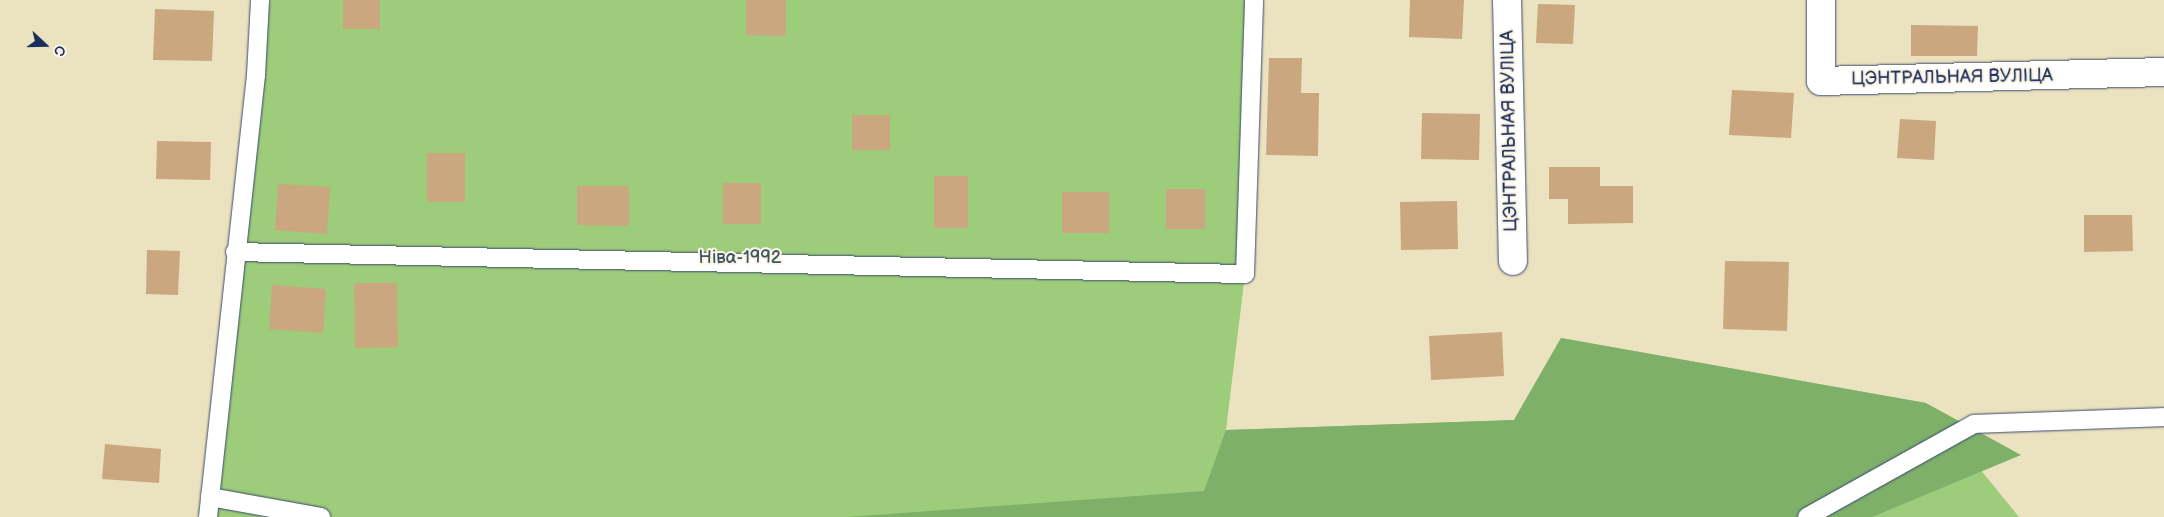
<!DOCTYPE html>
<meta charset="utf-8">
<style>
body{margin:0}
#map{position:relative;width:2164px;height:517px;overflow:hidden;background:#ebe2bf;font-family:"Balsamiq Sans",sans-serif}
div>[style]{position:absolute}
.green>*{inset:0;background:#9dcc7a}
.forest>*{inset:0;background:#7eb06a}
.building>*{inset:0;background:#caa77f}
.roads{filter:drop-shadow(0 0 1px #3a4a6d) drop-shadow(0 0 1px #3a4a6d)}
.lane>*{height:18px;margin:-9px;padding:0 9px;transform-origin:9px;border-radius:9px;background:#fff}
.street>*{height:28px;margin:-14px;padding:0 14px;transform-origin:14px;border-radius:14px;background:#fff}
span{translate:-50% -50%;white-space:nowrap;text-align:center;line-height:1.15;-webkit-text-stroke:4px #fcf5e5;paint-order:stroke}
.street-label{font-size:18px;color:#1b2f5e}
.park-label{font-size:18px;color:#3c5665}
.north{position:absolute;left:20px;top:20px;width:50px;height:50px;-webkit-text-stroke:4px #fcf5e5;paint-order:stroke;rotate:111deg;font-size:14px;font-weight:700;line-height:20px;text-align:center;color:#1b2f5e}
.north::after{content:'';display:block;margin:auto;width:18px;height:22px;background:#1b2f5e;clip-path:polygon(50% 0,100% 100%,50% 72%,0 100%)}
</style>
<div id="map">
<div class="green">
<div style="clip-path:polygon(270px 0,1246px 0,1245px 274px,1226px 430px,1514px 420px,1561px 338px,1926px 403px,2019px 517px,207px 517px,235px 252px)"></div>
</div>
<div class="forest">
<div style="clip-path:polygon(1561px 338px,1926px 403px,2021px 455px,1872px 517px,847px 517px,1204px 491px,1226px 430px,1514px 420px)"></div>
</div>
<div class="building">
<div style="clip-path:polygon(343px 0,380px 0,380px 29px,343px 29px)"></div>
<div style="clip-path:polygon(746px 0,786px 0,786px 36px,746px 35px)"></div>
<div style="clip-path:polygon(1410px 0,1464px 0,1462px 39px,1409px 37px)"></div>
<div style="clip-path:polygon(1538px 4px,1575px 5px,1573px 44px,1536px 43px)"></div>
<div style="clip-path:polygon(155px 9px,214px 11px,212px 61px,153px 60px)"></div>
<div style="clip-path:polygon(1911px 25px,1978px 26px,1977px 56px,1911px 56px)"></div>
<div style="clip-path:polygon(1269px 58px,1302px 58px,1301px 93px,1319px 93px,1318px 156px,1266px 155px)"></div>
<div style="clip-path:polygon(1732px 90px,1794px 93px,1791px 138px,1729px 135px)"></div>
<div style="clip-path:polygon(1422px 113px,1480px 114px,1479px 160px,1421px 159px)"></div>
<div style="clip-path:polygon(852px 115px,890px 115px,890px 150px,852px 150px)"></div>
<div style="clip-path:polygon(1900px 119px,1936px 121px,1934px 160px,1897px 158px)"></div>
<div style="clip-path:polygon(157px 141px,211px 142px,210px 180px,156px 179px)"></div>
<div style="clip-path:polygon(427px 153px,465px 153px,465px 202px,427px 202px)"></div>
<div style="clip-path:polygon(1549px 167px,1600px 167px,1600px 186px,1633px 186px,1633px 223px,1568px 224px,1568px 199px,1549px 199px)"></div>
<div style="clip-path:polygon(934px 176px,968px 176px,968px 228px,934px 228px)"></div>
<div style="clip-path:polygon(723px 183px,761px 183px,761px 224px,723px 224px)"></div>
<div style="clip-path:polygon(278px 184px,330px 187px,327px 234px,275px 230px)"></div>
<div style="clip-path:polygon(577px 186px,629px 186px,629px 226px,577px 225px)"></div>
<div style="clip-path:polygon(1166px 189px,1205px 189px,1205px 229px,1166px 229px)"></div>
<div style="clip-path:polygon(1062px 192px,1109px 192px,1109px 233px,1062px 233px)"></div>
<div style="clip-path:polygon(1457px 201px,1458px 249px,1401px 250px,1400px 202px)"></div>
<div style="clip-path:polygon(2084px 215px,2132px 215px,2133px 251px,2084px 252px)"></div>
<div style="clip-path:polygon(147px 250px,180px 251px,178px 295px,146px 294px)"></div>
<div style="clip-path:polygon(1725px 261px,1789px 262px,1787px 331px,1723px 329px)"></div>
<div style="clip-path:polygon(354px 283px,397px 283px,398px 347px,355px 348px)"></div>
<div style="clip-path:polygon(272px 285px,326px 289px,323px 333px,269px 329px)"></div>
<div style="clip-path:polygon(1502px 332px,1504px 376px,1431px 380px,1429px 336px)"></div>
<div style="clip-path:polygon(105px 444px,161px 449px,159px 483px,102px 479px)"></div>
</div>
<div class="roads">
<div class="lane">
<div style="left:235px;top:252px;width:1010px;rotate:1.25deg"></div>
<div style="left:1245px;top:274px;width:274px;rotate:-88.1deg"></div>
<div style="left:210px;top:497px;width:113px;rotate:10.2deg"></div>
<div style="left:208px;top:517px;width:445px;rotate:-83.8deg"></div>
<div style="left:256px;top:75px;width:75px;rotate:-86.9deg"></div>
<div style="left:1807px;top:517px;width:191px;rotate:-29.1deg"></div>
<div style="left:1974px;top:424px;width:190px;rotate:-2.1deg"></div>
</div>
<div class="street">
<div style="left:1507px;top:0;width:261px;rotate:88.7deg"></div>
<div style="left:1821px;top:0;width:81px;rotate:90deg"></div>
<div style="left:1821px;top:81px;width:343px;rotate:-1.5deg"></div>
</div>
</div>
<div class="street-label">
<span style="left:1952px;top:78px;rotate:-1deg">ЦЭНТРАЛЬНАЯ ВУЛІЦА</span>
<span style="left:1510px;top:131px;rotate:-91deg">ЦЭНТРАЛЬНАЯ ВУЛІЦА</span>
</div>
<div class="park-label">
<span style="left:740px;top:258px">Ніва-1992</span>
</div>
<div class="north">С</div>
</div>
